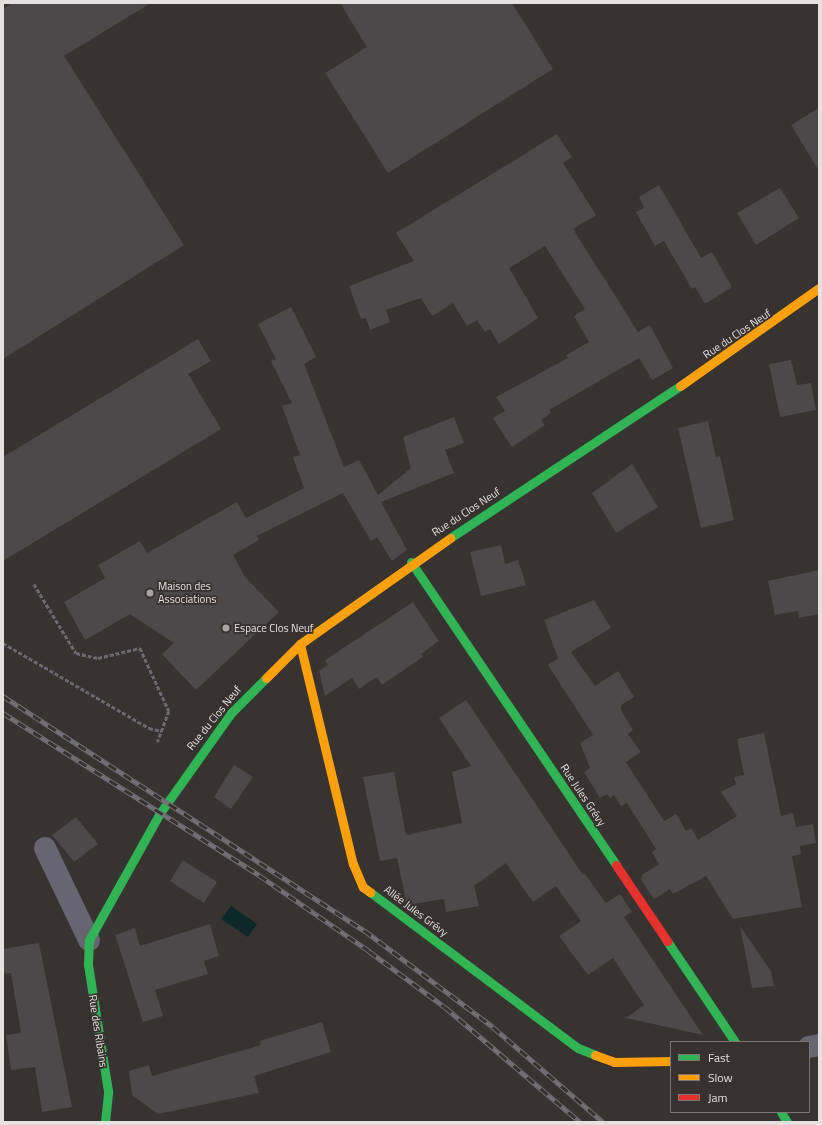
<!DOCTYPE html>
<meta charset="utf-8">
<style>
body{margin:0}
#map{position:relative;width:822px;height:1125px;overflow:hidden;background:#363331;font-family:"Titillium Web",sans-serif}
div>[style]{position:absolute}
.water>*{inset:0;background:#0d2829}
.building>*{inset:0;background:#4b4949}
.path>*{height:2.5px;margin-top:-1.25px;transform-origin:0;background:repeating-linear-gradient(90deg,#6b6971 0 4px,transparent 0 6px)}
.street>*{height:22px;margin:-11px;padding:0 11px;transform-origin:11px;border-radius:11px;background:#666571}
.fast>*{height:9px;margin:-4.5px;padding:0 4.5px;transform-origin:4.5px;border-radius:4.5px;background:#30b455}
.slow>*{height:9px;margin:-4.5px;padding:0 4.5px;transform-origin:4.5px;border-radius:4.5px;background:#ff9f0a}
.jam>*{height:9px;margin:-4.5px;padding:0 4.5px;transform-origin:4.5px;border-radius:4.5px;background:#e5322d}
.rail>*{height:4.5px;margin-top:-2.25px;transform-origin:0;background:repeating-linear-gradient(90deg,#373230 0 9px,#727178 0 18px);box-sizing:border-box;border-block:1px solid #727178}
.dots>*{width:11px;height:11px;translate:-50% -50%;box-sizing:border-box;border:2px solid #373230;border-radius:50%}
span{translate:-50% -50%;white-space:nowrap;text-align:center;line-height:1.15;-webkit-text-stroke:3.5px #373230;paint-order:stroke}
.street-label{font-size:11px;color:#e5e1e0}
.poi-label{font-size:11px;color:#e5e1e0}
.left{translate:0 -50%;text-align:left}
.frame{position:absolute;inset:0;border:4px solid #e5e1e0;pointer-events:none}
.legend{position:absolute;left:670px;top:1041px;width:140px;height:72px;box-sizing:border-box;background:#373230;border:1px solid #7d7876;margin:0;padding:5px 7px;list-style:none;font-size:12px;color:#e5e1e0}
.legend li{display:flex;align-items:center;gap:8px;height:20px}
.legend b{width:20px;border:1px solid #7d7876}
</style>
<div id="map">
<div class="water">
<div style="clip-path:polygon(231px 906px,257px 924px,248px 937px,221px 919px)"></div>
</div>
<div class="building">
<div style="clip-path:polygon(12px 3px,151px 3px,64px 56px,184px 245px,3px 359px,3px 9px)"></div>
<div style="clip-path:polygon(340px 3px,512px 3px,553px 69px,388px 173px,325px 73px,367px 47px)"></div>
<div style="clip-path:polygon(819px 108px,819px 171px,791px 125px)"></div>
<div style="clip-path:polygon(557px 134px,572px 157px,563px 163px,596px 215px,573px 229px,638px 332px,650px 325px,673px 368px,652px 380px,639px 358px,549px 410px,551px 413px,541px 420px,545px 425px,512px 447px,493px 418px,505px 411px,496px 397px,568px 358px,566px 355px,589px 342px,574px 316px,585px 309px,545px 246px,509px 268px,538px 318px,499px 344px,490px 329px,485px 332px,477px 320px,467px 326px,453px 303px,432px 316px,421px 298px,386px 310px,390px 322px,370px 330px,366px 318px,361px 319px,349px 286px,414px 261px,396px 233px)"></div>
<div style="clip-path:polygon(659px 185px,701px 258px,712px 252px,732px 287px,705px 304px,695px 287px,692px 289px,664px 241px,655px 246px,636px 212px,644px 208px,639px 197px)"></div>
<div style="clip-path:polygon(780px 188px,799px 218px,756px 245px,737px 213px)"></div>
<div style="clip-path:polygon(291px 307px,316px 357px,304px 364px,344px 467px,359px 460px,378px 495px,411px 468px,403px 437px,454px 417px,464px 443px,445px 450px,454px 473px,381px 502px,407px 550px,392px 561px,377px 537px,371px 541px,343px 493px,257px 536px,259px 540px,233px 555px,245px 577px,279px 612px,196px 690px,162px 654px,174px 643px,130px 614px,85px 640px,64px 602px,105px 578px,98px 565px,140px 541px,147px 553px,237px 502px,246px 518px,304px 488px,293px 457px,300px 455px,282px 406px,292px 403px,271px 361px,276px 359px,258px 324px)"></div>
<div style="clip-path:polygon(198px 339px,211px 361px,188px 374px,221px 429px,3px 561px,3px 457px)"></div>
<div style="clip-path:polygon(791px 360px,797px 385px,811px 383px,816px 410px,780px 417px,769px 364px)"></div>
<div style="clip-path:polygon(708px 421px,716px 457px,720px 456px,734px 520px,701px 528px,678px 428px)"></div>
<div style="clip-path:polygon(632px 464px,658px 507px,616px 533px,592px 493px)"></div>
<div style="clip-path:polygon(501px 545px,505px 564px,518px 560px,526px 585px,481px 596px,470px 552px)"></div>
<div style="clip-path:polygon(819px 570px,819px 614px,799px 618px,798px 611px,775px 615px,768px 581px)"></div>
<div style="clip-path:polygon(594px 600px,611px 628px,571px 652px,595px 686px,618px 671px,634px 697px,621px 705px,621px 710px,633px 730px,628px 734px,641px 752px,626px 762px,664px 821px,676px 814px,686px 831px,691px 828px,698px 840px,737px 816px,721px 792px,736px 784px,734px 777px,744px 775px,737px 739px,764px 733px,781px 816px,793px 813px,796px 827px,813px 824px,816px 843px,800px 846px,801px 854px,792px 856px,802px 907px,733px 919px,706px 876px,673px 894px,670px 889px,654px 899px,641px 880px,642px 875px,659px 864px,652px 852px,656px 849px,627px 803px,621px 806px,614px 795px,610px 798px,607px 794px,600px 798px,584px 772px,590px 768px,580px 743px,593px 735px,548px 665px,558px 658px,544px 620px)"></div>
<div style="clip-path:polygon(413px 602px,439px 641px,421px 654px,423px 657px,382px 685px,377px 677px,359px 689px,352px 678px,325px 696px,319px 671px,328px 665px,325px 660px)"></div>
<div style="clip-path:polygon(466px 700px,583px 875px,585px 874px,606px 903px,620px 894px,632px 912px,624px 917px,703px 1035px,626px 1018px,644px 1005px,613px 958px,588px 975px,559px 936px,581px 921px,556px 886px,533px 902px,506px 863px,474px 886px,479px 906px,446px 912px,444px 899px,407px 905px,397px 858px,380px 861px,363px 777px,394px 772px,406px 835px,462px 823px,452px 772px,471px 766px,439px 718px)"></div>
<div style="clip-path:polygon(234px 765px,253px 777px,231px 809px,214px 797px)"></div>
<div style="clip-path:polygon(76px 817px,98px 844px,74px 862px,52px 835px)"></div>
<div style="clip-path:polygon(183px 860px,217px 882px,204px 903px,170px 881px)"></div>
<div style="clip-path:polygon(210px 924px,219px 956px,204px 961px,208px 974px,155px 990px,163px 1016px,143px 1022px,115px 935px,135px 928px,140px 946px)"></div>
<div style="clip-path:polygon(740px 926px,771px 971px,774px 986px,752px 988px)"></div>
<div style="clip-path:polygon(39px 943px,72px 1107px,42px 1112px,35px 1067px,11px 1070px,6px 1035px,21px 1033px,11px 973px,3px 974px,3px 949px)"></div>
<div style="clip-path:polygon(322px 1022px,331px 1052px,254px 1076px,259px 1093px,158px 1114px,132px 1095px,129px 1071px,149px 1065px,152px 1076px,261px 1045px,260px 1041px)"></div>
</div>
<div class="path">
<div style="left:34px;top:584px;width:81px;rotate:58.7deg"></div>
<div style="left:76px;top:653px;width:23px;rotate:13deg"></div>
<div style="left:98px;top:658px;width:43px;rotate:-13.4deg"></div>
<div style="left:140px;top:648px;width:69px;rotate:65.3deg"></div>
<div style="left:169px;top:711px;width:33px;rotate:110deg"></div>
<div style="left:3px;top:643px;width:169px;rotate:30.2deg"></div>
<div style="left:149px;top:728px;width:13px;rotate:13deg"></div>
</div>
<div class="street">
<div style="left:45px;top:848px;width:102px;rotate:64.4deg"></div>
<div style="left:809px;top:1047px;width:10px;rotate:-11deg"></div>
</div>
<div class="fast">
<div style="left:450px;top:538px;width:276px;rotate:-33.5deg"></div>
<div style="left:411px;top:562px;width:366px;rotate:55.9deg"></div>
<div style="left:370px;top:892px;width:260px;rotate:36.9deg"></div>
<div style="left:578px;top:1048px;width:18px;rotate:22deg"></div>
<div style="left:667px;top:941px;width:122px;rotate:56deg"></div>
<div style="left:781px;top:1112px;width:12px;rotate:59deg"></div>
<div style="left:105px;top:1122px;width:31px;rotate:-84deg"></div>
<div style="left:108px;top:1091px;width:128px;rotate:-99deg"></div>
<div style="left:88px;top:965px;width:25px;rotate:-88deg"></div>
<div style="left:89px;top:940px;width:145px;rotate:-60.8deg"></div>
<div style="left:160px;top:813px;width:123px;rotate:-54.6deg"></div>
<div style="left:231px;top:713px;width:49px;rotate:-45deg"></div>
</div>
<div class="slow">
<div style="left:680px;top:386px;width:170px;rotate:-35.2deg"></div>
<div style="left:300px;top:644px;width:226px;rotate:76.5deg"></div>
<div style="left:353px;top:864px;width:25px;rotate:67deg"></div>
<div style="left:363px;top:887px;width:9px;rotate:36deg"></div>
<div style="left:266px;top:678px;width:48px;rotate:-45deg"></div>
<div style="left:300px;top:644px;width:184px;rotate:-35.2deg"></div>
<div style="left:595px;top:1055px;width:20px;rotate:20deg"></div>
<div style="left:614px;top:1062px;width:57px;rotate:-1deg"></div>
</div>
<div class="jam">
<div style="left:616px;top:865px;width:92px;rotate:56.1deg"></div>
</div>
<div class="rail">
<div style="left:3px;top:696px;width:430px;rotate:33deg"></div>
<div style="left:364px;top:930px;width:161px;rotate:36.9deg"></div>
<div style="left:493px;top:1027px;width:145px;rotate:40.8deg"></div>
<div style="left:3px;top:713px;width:303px;rotate:32.3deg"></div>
<div style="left:259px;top:875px;width:134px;rotate:34.6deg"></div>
<div style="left:369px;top:951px;width:94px;rotate:36.4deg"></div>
<div style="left:445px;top:1007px;width:177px;rotate:40.4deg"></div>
</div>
<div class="dots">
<div style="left:150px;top:593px;background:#a8a4a3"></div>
<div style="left:226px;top:628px;background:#a8a4a3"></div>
</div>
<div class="street-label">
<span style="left:737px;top:334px;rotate:-34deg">Rue du Clos Neuf</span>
<span style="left:466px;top:512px;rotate:-33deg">Rue du Clos Neuf</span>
<span style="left:214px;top:718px;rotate:-51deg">Rue du Clos Neuf</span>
<span style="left:583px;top:795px;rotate:56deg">Rue Jules Grévy</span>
<span style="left:416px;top:911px;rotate:37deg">Allée Jules Grévy</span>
<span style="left:98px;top:1031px;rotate:81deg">Rue des Ribains</span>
</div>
<div class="poi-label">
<span class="left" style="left:158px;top:593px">Maison des<br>Associations</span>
<span class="left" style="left:234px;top:628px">Espace Clos Neuf</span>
</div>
<div class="frame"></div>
<ul class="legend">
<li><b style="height:5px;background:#30b455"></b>Fast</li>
<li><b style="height:5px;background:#ff9f0a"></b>Slow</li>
<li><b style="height:5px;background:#e5322d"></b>Jam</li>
</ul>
</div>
